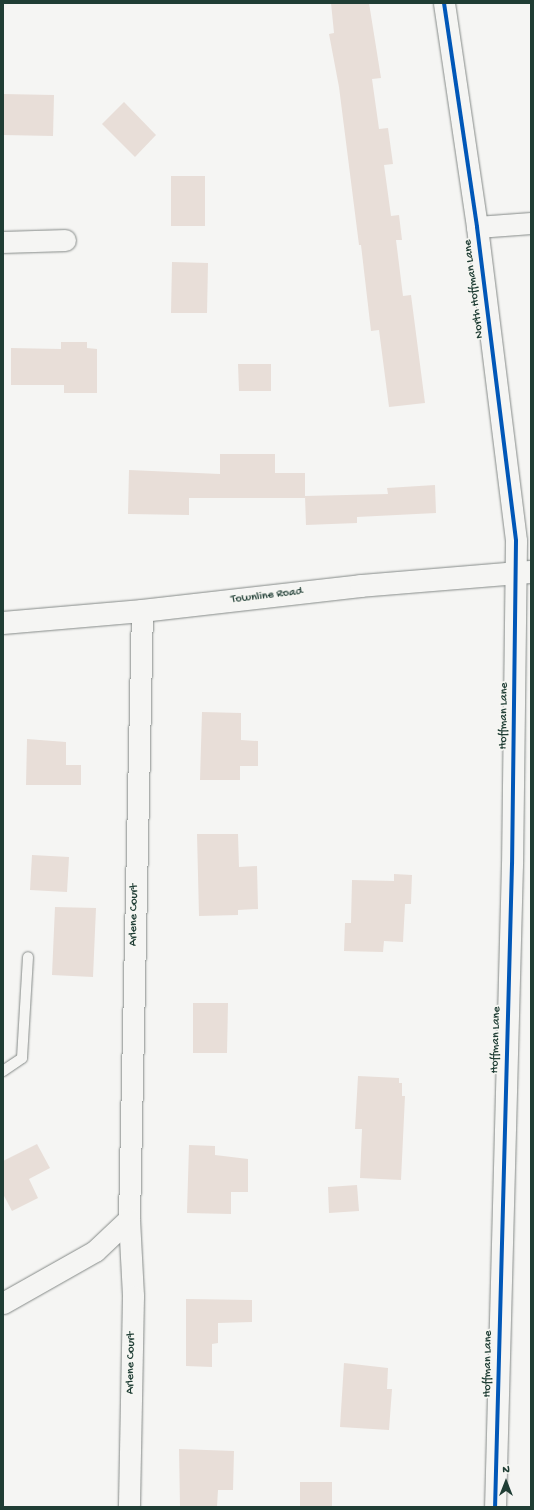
<!DOCTYPE html>
<style>
body{margin:0}
#map{position:relative;width:534px;height:1510px;overflow:hidden;background:#f5f5f3;font-family:"Gochi Hand",sans-serif}
div>[style]{position:absolute}
.building>*{inset:0;background:#e8ded8}
.roads{filter:drop-shadow(0 0 1px #858a88) drop-shadow(0 0 1px #858a88)}
.service>*{height:10px;margin:-5px;padding:0 5px;transform-origin:5px;border-radius:5px;background:#f5f5f3}
.minor>*{height:21px;margin:-10.5px;padding:0 10.5px;transform-origin:10.5px;border-radius:10.5px;background:#f5f5f3}
.tertiary>*{height:22px;margin:-11px;padding:0 11px;transform-origin:11px;border-radius:11px;background:#f5f5f3}
.cycleway>*{height:4px;margin:-2px;padding:0 2px;transform-origin:2px;border-radius:2px;background:#0057b8}
span{translate:-50% -50%;white-space:nowrap;text-align:center;line-height:1.15;-webkit-text-stroke:3.5px #f6f6f2;paint-order:stroke}
.street-label{font-size:12px;color:#1f3d34}
.frame{position:absolute;inset:0;border:4px solid #1f3d34;pointer-events:none}
.north{position:absolute;left:486px;top:1462px;width:40px;height:40px;-webkit-text-stroke:3px #f6f6f2;paint-order:stroke;rotate:0deg;font-size:11px;font-weight:700;line-height:16px;text-align:center;color:#1f3d34}
.north::after{content:'';display:block;margin:auto;width:14px;height:18px;background:#1f3d34;clip-path:polygon(50% 0,100% 100%,50% 72%,0 100%)}
</style>
<div id="map">
<div class="building">
<div style="clip-path:polygon(331px 3px,369px 3px,381px 78px,372px 79px,379px 129px,388px 128px,393px 164px,384px 165px,391px 216px,399px 215px,402px 240px,396px 240px,403px 296px,411px 295px,425px 403px,389px 407px,379px 330px,371px 331px,361px 245px,359px 245px,339px 87px,329px 34px,334px 33px)"></div>
<div style="clip-path:polygon(3px 94px,54px 95px,53px 136px,3px 135px)"></div>
<div style="clip-path:polygon(124px 102px,156px 135px,135px 157px,102px 124px)"></div>
<div style="clip-path:polygon(171px 176px,205px 176px,205px 226px,171px 226px)"></div>
<div style="clip-path:polygon(172px 262px,208px 263px,207px 313px,171px 313px)"></div>
<div style="clip-path:polygon(61px 342px,87px 342px,87px 348px,97px 349px,97px 393px,64px 393px,64px 385px,11px 385px,11px 348px,61px 349px)"></div>
<div style="clip-path:polygon(238px 364px,271px 364px,271px 391px,239px 391px)"></div>
<div style="clip-path:polygon(220px 454px,275px 454px,275px 473px,305px 473px,305px 498px,189px 498px,189px 515px,128px 514px,129px 470px,220px 474px)"></div>
<div style="clip-path:polygon(435px 485px,436px 513px,357px 517px,357px 523px,306px 525px,305px 496px,388px 494px,387px 488px)"></div>
<div style="clip-path:polygon(202px 712px,241px 713px,241px 740px,258px 741px,258px 766px,240px 766px,240px 780px,200px 780px)"></div>
<div style="clip-path:polygon(27px 739px,66px 742px,66px 765px,81px 765px,81px 785px,26px 785px)"></div>
<div style="clip-path:polygon(197px 834px,238px 834px,239px 867px,257px 866px,258px 909px,238px 910px,238px 915px,199px 916px)"></div>
<div style="clip-path:polygon(32px 855px,69px 857px,67px 892px,30px 890px)"></div>
<div style="clip-path:polygon(394px 874px,412px 875px,411px 904px,405px 904px,403px 942px,384px 941px,383px 952px,344px 951px,345px 923px,351px 923px,352px 880px,394px 881px)"></div>
<div style="clip-path:polygon(55px 907px,96px 908px,93px 977px,52px 975px)"></div>
<div style="clip-path:polygon(193px 1003px,228px 1003px,227px 1053px,193px 1053px)"></div>
<div style="clip-path:polygon(358px 1076px,399px 1078px,399px 1083px,402px 1083px,402px 1096px,405px 1096px,401px 1180px,360px 1178px,362px 1129px,355px 1129px)"></div>
<div style="clip-path:polygon(37px 1144px,50px 1168px,29px 1179px,38px 1198px,12px 1211px,3px 1194px,3px 1161px)"></div>
<div style="clip-path:polygon(189px 1145px,215px 1146px,215px 1155px,248px 1159px,248px 1192px,231px 1192px,231px 1214px,187px 1213px)"></div>
<div style="clip-path:polygon(357px 1185px,359px 1211px,329px 1213px,328px 1187px)"></div>
<div style="clip-path:polygon(186px 1299px,252px 1300px,252px 1322px,218px 1323px,218px 1343px,212px 1344px,212px 1367px,186px 1366px)"></div>
<div style="clip-path:polygon(344px 1363px,388px 1368px,387px 1389px,392px 1389px,389px 1430px,340px 1427px)"></div>
<div style="clip-path:polygon(179px 1449px,234px 1451px,233px 1490px,218px 1490px,217px 1507px,180px 1507px)"></div>
<div style="clip-path:polygon(300px 1482px,332px 1482px,332px 1507px,300px 1507px)"></div>
</div>
<div class="roads">
<div class="service">
<div style="left:3px;top:1071px;width:23px;rotate:-34deg"></div>
<div style="left:22px;top:1058px;width:101px;rotate:-86.6deg"></div>
</div>
<div class="minor">
<div style="left:444px;top:3px;width:226px;rotate:81.6deg"></div>
<div style="left:477px;top:227px;width:316px;rotate:82.9deg"></div>
<div style="left:516px;top:541px;width:323px;rotate:90.7deg"></div>
<div style="left:512px;top:864px;width:643px;rotate:91.51deg"></div>
<div style="left:477px;top:227px;width:54px;rotate:-4.2deg"></div>
<div style="left:3px;top:242px;width:62px;rotate:-1.8deg"></div>
<div style="left:129px;top:1219px;width:608px;rotate:-88.78deg"></div>
<div style="left:3px;top:1303px;width:106px;rotate:-29.5deg"></div>
<div style="left:95px;top:1251px;width:47px;rotate:-43.3deg"></div>
<div style="left:129px;top:1219px;width:77px;rotate:87deg"></div>
<div style="left:133px;top:1296px;width:211px;rotate:91.1deg"></div>
</div>
<div class="tertiary">
<div style="left:3px;top:623px;width:140px;rotate:-4.9deg"></div>
<div style="left:142px;top:611px;width:220px;rotate:-6.5deg"></div>
<div style="left:361px;top:586px;width:171px;rotate:-4.7deg"></div>
</div>
</div>
<div class="cycleway">
<div style="left:444px;top:3px;width:226px;rotate:81.6deg"></div>
<div style="left:477px;top:227px;width:316px;rotate:82.9deg"></div>
<div style="left:516px;top:541px;width:323px;rotate:90.7deg"></div>
<div style="left:512px;top:864px;width:643px;rotate:91.51deg"></div>
</div>
<div class="street-label">
<span style="left:475px;top:289px;rotate:-97deg">North Hoffman Lane</span>
<span style="left:267px;top:597px;rotate:-7deg">Townline Road</span>
<span style="left:505px;top:716px;rotate:-89deg">Hoffman Lane</span>
<span style="left:135px;top:915px;rotate:-89deg">Arlene Court</span>
<span style="left:497px;top:1040px;rotate:-88deg">Hoffman Lane</span>
<span style="left:132px;top:1363px;rotate:-89deg">Arlene Court</span>
<span style="left:489px;top:1364px;rotate:-89deg">Hoffman Lane</span>
</div>
<div class="frame"></div>
<div class="north">N</div>
</div>
